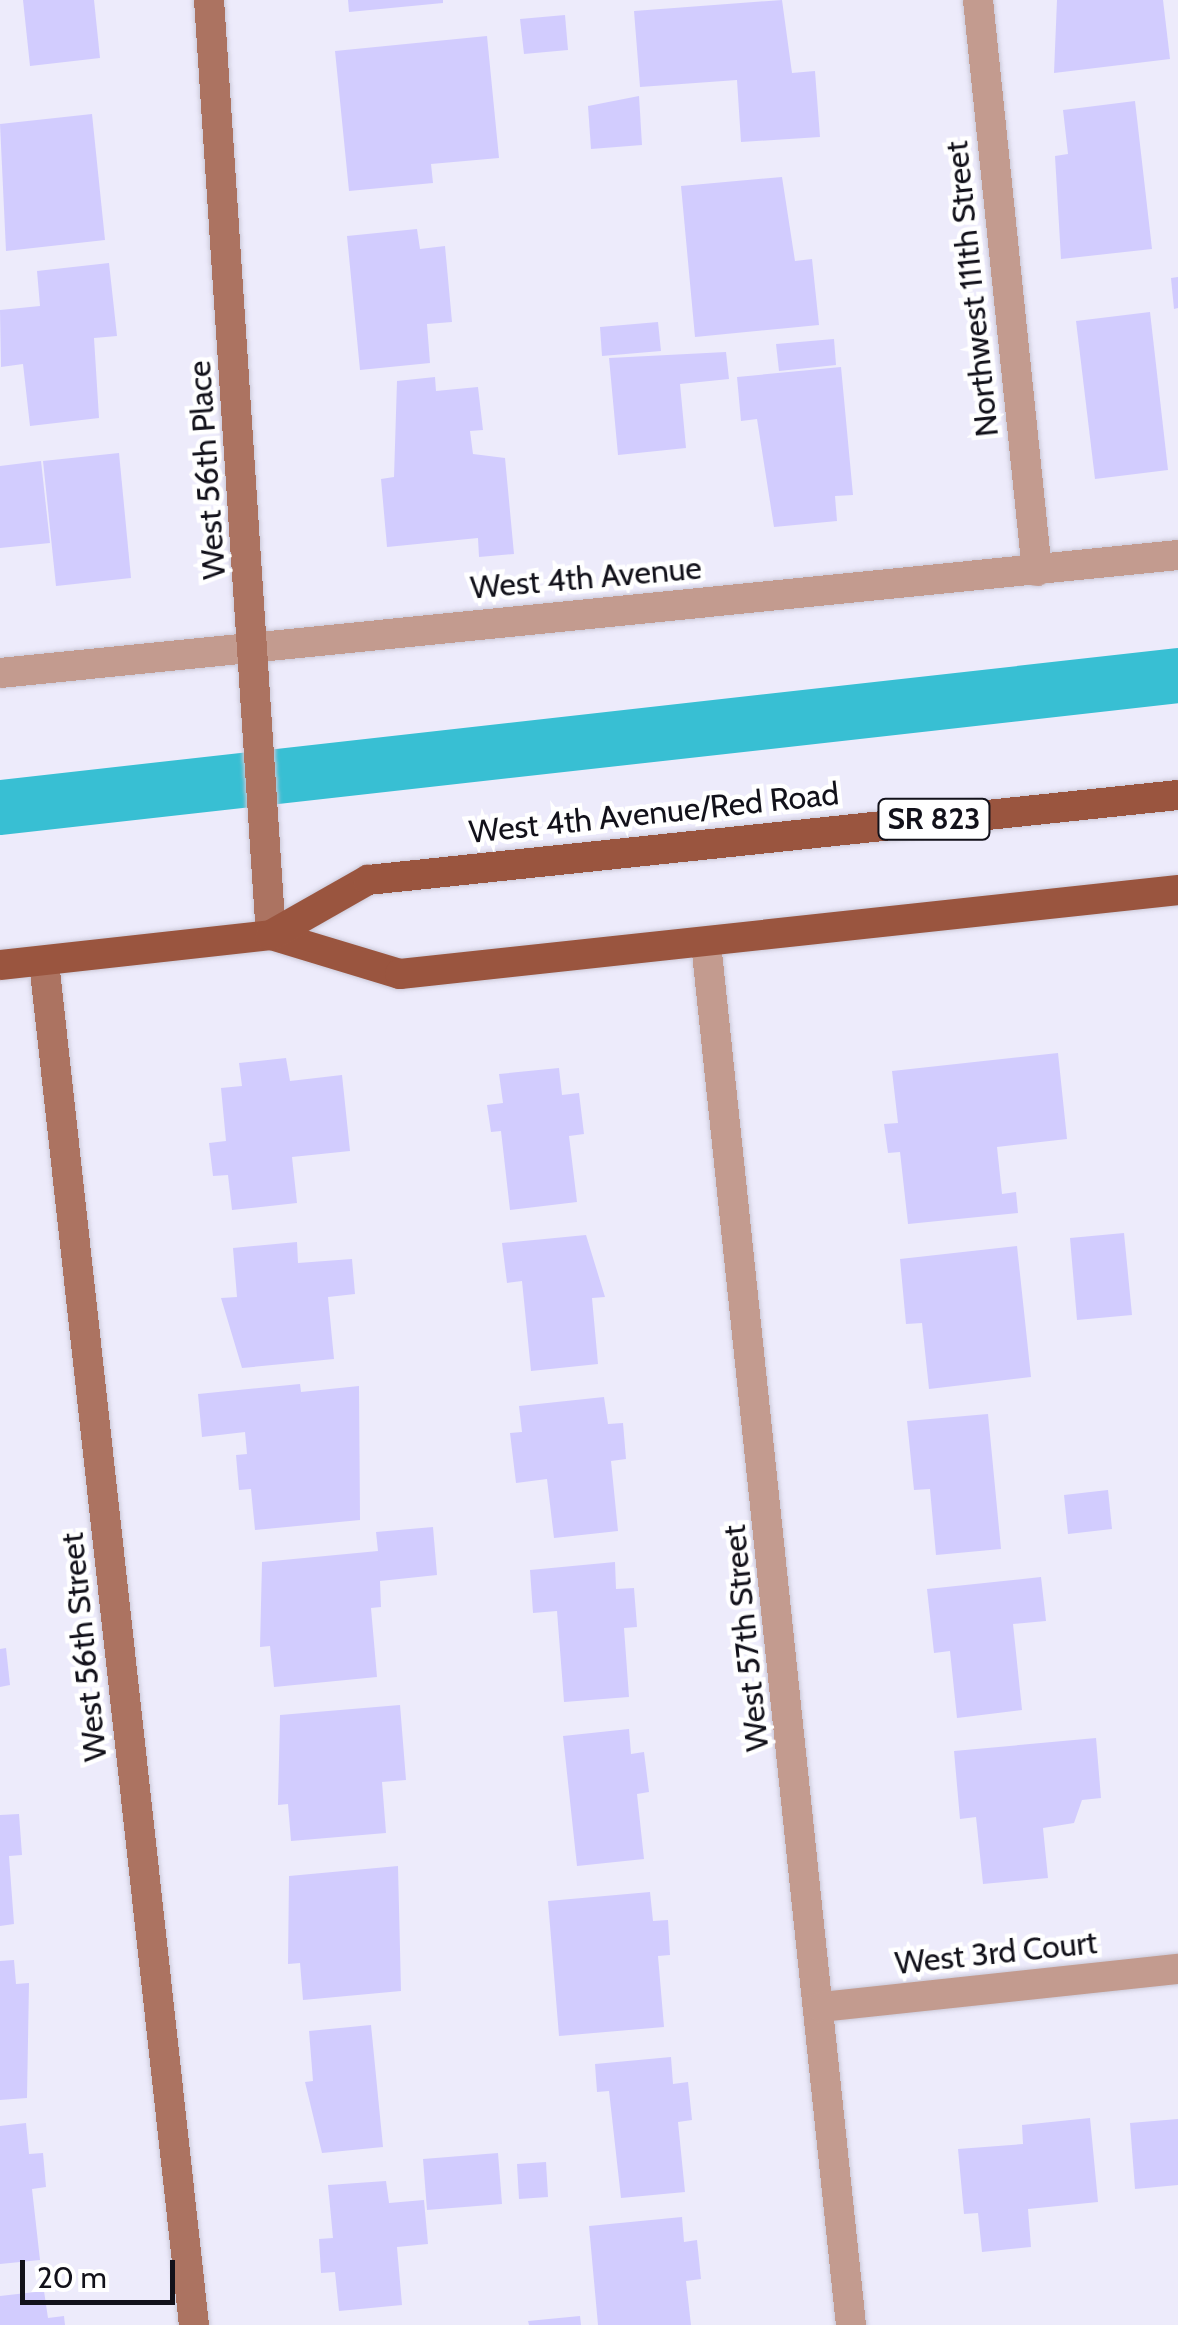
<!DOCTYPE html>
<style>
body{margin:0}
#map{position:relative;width:1178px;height:2325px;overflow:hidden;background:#edebfb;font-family:Cabin,sans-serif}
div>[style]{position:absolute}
.canal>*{height:55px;margin:-27.5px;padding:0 27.5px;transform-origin:27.5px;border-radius:27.5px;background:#38bfd3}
.building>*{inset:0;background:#d2ccfe}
.roads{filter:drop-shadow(0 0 2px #cac8d7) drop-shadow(0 0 2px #cac8d7)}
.street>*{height:30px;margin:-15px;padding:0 15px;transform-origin:15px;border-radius:15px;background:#c39b8f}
.secondary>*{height:30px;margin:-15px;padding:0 15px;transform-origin:15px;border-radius:15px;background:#ac7361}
.primary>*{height:30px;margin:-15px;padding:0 15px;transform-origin:15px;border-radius:15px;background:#9a553f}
span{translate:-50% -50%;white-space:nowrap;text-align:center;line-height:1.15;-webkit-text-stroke:9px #fff;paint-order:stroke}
.shield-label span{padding:2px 8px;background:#fff;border:2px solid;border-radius:8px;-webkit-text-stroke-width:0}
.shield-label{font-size:30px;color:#12111a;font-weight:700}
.street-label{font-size:32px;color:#12111a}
.scale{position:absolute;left:20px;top:2260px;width:155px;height:45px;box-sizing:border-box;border:5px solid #12111a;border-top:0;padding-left:12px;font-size:30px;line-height:35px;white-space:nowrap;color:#12111a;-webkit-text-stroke:8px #fff;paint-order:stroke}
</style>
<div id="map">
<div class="canal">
<div style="left:0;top:807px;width:1185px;rotate:-6.39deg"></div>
</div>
<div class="building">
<div style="clip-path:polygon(23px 0,94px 0,100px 58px,30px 66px)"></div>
<div style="clip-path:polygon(348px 0,443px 0,443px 3px,349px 12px)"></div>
<div style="clip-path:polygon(782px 0,792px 73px,815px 71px,820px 137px,741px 142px,737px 80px,640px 87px,634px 11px)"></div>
<div style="clip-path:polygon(1057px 0,1163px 0,1170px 59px,1054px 73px)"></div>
<div style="clip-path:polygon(565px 15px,568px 50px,524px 54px,520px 19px)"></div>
<div style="clip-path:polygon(487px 36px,499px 158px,431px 164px,433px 183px,349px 191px,335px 51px)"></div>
<div style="clip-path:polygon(639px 96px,642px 145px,591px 149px,588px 106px)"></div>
<div style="clip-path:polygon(1135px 101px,1152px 249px,1061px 259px,1055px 156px,1068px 154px,1063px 110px)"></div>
<div style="clip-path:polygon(92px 114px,105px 240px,6px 251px,0 124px)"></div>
<div style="clip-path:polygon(782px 177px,795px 261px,812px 259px,819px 325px,695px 337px,681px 186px)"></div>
<div style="clip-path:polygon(417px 229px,420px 249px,445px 246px,452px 322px,427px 324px,430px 363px,360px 370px,347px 236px)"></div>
<div style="clip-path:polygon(109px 263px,117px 336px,94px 338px,99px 418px,30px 426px,23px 364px,1px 367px,0 310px,40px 306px,37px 271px)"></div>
<div style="clip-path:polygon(1178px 277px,1178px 308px,1174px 309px,1171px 278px)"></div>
<div style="clip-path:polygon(1150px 312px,1168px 470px,1095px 479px,1076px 321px)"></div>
<div style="clip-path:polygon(658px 322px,661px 351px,602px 356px,600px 327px)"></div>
<div style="clip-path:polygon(834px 339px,836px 365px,779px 371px,776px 344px)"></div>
<div style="clip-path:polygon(726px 352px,729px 379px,680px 384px,686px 448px,618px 455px,609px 358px)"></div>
<div style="clip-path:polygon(841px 367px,853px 495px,835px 496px,837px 521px,774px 527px,757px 419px,741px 421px,737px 377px)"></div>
<div style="clip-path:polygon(435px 377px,436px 391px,478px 387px,483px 430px,470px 431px,473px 454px,505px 458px,514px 554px,479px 557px,478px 538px,387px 547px,381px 479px,394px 477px,397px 381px)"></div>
<div style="clip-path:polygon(119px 453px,131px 578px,56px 586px,43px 461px)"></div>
<div style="clip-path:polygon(41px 461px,50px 543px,0 548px,0 466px)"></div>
<div style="clip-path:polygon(1058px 1053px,1067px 1139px,997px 1147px,1002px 1194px,1016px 1192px,1018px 1213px,908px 1224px,900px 1152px,888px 1153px,884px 1124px,898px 1123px,892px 1071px)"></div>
<div style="clip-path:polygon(286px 1058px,290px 1081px,342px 1075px,350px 1151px,292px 1157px,297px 1203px,232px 1210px,228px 1175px,213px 1176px,209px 1143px,226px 1141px,221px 1088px,242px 1086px,239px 1063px)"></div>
<div style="clip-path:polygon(559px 1068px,562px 1095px,579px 1093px,584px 1134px,569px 1136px,577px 1202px,510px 1210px,501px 1131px,491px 1132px,487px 1105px,503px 1103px,499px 1074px)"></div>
<div style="clip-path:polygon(1124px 1233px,1132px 1315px,1077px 1320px,1070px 1238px)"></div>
<div style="clip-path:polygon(586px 1235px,605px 1297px,592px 1298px,598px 1364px,531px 1371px,522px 1281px,507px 1283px,502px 1243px)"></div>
<div style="clip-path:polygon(297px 1242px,298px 1263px,352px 1259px,355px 1294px,328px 1297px,334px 1359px,242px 1368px,221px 1298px,237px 1297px,233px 1248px)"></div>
<div style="clip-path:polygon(1017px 1246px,1031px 1377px,929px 1389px,922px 1323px,906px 1324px,900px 1259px)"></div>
<div style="clip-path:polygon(300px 1384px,301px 1392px,359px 1386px,360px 1520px,255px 1530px,251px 1489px,239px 1490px,236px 1455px,247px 1454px,245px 1432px,202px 1437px,198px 1394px)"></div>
<div style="clip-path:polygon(604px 1397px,608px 1424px,623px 1423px,626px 1459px,611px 1461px,618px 1531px,554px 1538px,547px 1479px,516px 1483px,510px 1433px,522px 1432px,519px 1406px)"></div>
<div style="clip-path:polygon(988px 1414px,1001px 1549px,936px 1555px,930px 1489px,914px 1490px,907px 1421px)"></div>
<div style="clip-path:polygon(1108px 1490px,1112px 1529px,1068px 1534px,1064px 1495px)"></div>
<div style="clip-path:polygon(433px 1527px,437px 1575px,380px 1581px,381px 1607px,371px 1608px,377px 1677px,274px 1687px,270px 1646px,260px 1647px,262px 1562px,378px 1551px,376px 1532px)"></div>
<div style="clip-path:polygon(615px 1562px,616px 1589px,634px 1588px,637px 1627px,624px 1628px,629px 1697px,564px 1702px,557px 1611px,533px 1613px,530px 1570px)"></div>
<div style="clip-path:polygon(1041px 1577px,1046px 1621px,1013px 1624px,1022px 1710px,957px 1718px,950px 1651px,934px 1653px,927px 1589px)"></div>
<div style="clip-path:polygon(6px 1648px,10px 1685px,0 1687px,0 1649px)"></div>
<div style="clip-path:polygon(400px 1705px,406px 1780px,382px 1782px,386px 1833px,291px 1841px,288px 1804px,278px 1805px,280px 1715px)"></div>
<div style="clip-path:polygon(629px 1729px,631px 1754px,644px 1752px,649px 1792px,637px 1794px,644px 1859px,577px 1866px,563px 1736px)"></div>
<div style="clip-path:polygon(1096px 1738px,1101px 1798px,1082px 1800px,1074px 1823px,1043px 1828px,1048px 1878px,983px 1884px,976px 1817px,960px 1819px,954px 1751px)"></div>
<div style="clip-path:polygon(19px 1814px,22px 1855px,9px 1856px,14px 1924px,0 1926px,0 1815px)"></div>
<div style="clip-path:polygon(398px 1866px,401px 1991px,303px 2000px,300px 1963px,288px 1964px,289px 1876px)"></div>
<div style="clip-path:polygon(650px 1892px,653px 1921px,668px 1920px,670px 1955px,658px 1956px,664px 2027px,559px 2036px,548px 1901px)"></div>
<div style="clip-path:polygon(14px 1960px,16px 1984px,29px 1983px,27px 2098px,0 2100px,0 1961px)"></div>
<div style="clip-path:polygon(371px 2025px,383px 2147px,322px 2153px,305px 2082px,313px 2081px,309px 2031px)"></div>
<div style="clip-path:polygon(671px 2057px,673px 2084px,688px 2082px,692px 2120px,678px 2122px,685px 2192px,621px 2198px,609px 2091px,597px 2092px,595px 2064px)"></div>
<div style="clip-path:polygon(1090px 2118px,1098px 2202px,1028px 2209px,1031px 2247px,982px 2252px,978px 2213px,964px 2214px,958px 2149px,1023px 2144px,1022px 2125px)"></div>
<div style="clip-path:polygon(1178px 2119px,1178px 2185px,1135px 2189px,1130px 2123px)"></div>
<div style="clip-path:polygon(26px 2123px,29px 2154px,43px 2153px,46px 2187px,32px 2189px,40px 2260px,0 2264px,0 2126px)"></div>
<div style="clip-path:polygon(498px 2153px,502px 2204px,427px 2210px,423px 2159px)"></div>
<div style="clip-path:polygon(546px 2162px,548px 2197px,519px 2199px,517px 2164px)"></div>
<div style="clip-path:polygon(386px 2181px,389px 2203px,424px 2200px,428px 2244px,397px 2247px,402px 2305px,339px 2311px,335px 2272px,321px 2273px,319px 2239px,333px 2238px,328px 2185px)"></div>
<div style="clip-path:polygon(682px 2217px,684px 2242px,697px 2240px,701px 2279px,686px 2281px,691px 2325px,598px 2325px,589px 2226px)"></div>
<div style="clip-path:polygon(44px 2291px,48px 2318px,64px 2316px,65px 2325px,0 2325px,0 2296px)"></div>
<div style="clip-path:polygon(580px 2316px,581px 2325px,529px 2325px,528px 2321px)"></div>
</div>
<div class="roads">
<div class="street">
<div style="left:978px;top:0;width:574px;rotate:84.1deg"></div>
<div style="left:0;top:673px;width:1184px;rotate:-5.72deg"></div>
<div style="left:706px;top:943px;width:1390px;rotate:84.01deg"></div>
<div style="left:821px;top:2007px;width:359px;rotate:-6.1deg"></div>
</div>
<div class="secondary">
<div style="left:209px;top:0;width:937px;rotate:86.21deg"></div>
<div style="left:44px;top:962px;width:1371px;rotate:83.72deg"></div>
</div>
<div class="primary">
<div style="left:271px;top:935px;width:135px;rotate:16.8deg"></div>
<div style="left:400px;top:974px;width:783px;rotate:-6.16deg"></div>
<div style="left:0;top:965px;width:273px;rotate:-6.3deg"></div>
<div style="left:271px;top:935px;width:112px;rotate:-29.6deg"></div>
<div style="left:368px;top:880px;width:814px;rotate:-5.99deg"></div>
</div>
</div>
<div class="shield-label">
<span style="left:934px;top:819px">SR 823</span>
</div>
<div class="street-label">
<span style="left:972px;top:289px;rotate:-96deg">Northwest 111th Street</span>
<span style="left:207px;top:470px;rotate:-94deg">West 56th Place</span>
<span style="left:586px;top:578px;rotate:-5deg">West 4th Avenue</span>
<span style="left:654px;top:813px;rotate:-6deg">West 4th Avenue/Red Road</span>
<span style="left:746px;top:1638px;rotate:-96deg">West 57th Street</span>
<span style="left:84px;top:1647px;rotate:-96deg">West 56th Street</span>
<span style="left:996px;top:1953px;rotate:-6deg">West 3rd Court</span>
</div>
<div class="scale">20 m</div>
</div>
